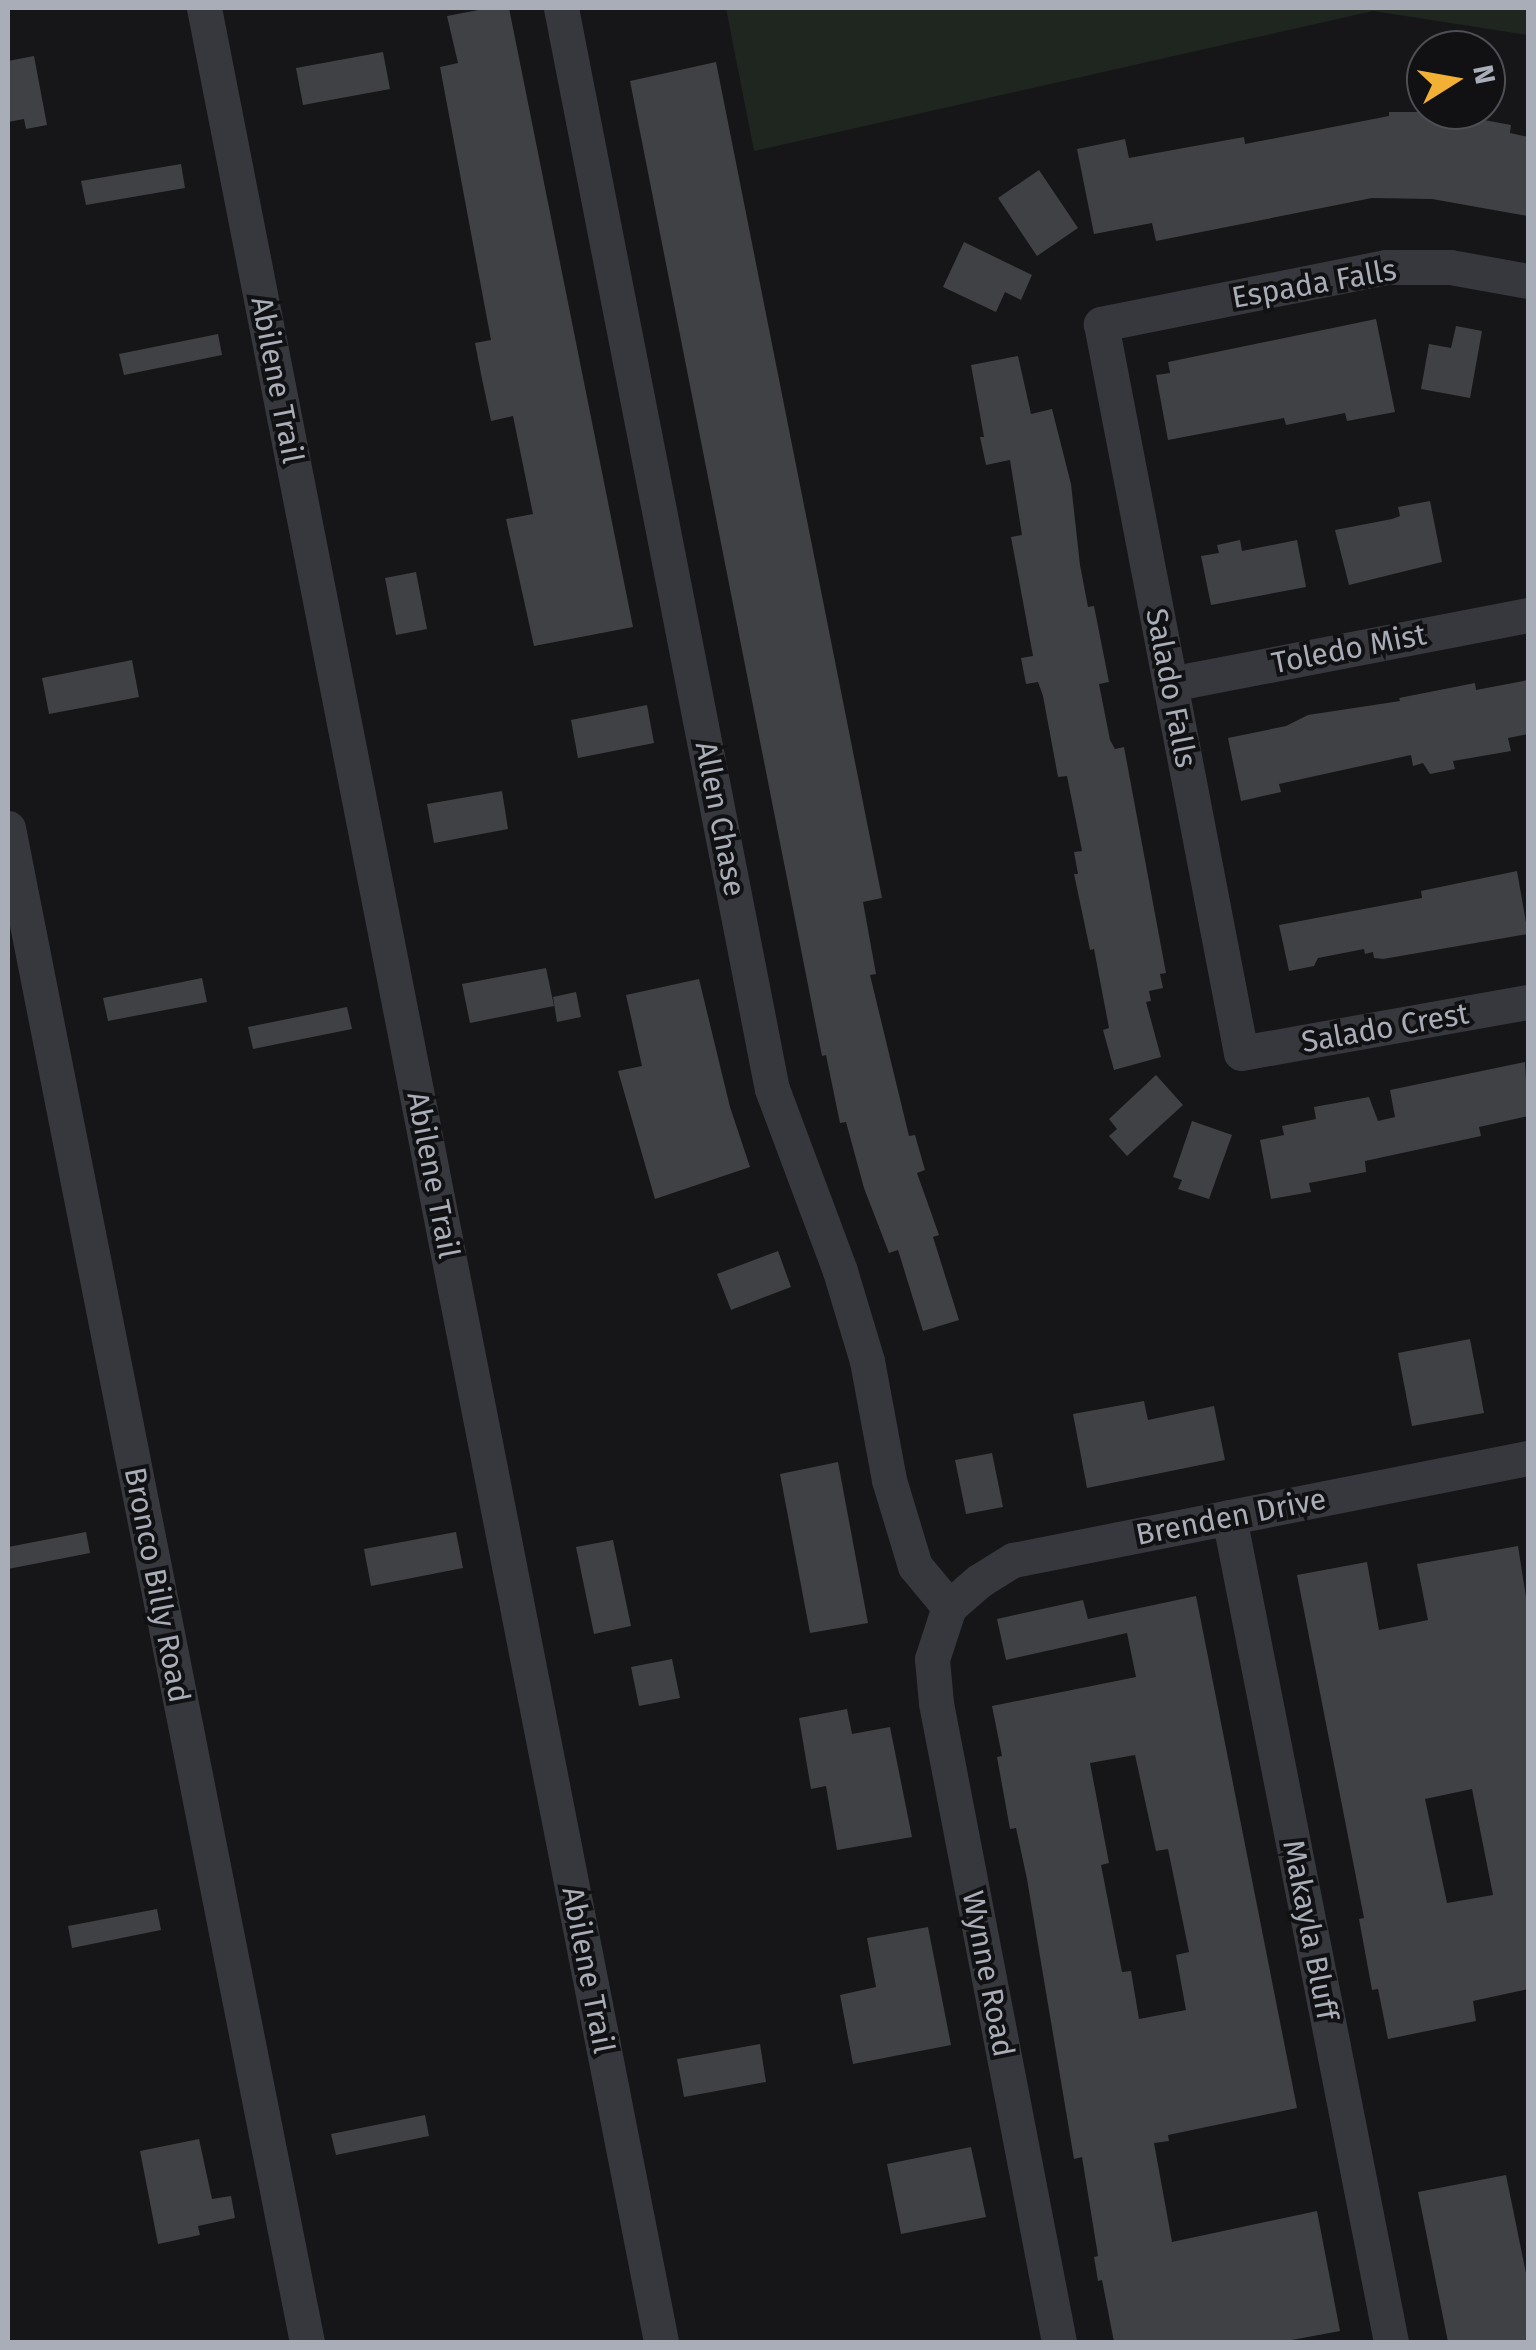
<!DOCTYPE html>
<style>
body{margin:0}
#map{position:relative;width:1536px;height:2350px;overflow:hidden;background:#161618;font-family:"Fira Sans",sans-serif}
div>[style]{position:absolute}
.green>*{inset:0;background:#1e261f}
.building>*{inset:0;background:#404145}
.minor>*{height:35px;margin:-17.5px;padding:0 17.5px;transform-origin:17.5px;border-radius:17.5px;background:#37383d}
span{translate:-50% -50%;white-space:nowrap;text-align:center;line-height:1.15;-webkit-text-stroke:8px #111113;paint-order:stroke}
.street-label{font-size:30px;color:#a8adb8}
.frame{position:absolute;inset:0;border:10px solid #a8adb8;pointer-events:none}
.north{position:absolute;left:1406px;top:30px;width:100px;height:100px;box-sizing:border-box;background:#111113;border:2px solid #4d4f55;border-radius:50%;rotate:79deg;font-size:28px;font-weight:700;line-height:40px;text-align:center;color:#a8adb8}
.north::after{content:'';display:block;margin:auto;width:35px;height:45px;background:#f2b134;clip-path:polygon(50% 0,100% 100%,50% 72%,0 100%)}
</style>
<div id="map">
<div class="green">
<div style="clip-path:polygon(726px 8px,1528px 8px,1528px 35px,1373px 11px,754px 151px)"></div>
</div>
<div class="building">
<div style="clip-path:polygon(489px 8px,509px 8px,633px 627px,534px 646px,506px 519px,533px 514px,513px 416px,491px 421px,482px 379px,475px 343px,491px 340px,440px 67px,458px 63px,447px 16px)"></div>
<div style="clip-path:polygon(383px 52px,390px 89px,303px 105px,296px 68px)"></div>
<div style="clip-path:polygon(34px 56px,47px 125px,26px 129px,24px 119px,8px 122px,8px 61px)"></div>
<div style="clip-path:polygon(716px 62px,882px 898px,863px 902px,876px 974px,870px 975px,909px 1136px,915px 1135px,925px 1170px,917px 1173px,939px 1235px,933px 1237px,959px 1320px,923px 1331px,898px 1250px,889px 1253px,864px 1188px,846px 1122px,840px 1123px,826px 1055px,822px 1056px,630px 81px)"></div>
<div style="clip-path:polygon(1389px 112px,1441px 112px,1511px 125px,1510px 133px,1528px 137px,1528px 216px,1432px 199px,1372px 198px,1156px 241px,1152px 223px,1094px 234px,1077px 149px,1125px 139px,1129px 158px,1244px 137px,1245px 144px,1389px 116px)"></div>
<div style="clip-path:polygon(181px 164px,185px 188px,86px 205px,81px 181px)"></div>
<div style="clip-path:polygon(1039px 170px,1078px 228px,1037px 256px,998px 198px)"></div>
<div style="clip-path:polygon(964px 242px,1032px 275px,1021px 300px,1005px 292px,996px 312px,943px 287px)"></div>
<div style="clip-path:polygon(1376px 319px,1395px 412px,1347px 421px,1345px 413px,1286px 425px,1284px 418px,1168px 440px,1156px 375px,1170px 373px,1168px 362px)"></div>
<div style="clip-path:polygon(1456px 326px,1482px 331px,1470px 398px,1421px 389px,1429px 344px,1451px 348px)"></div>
<div style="clip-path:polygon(218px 334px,222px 355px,124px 375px,119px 354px)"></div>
<div style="clip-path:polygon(1018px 356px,1031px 414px,1052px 409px,1071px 484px,1080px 565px,1088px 607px,1094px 606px,1109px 682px,1099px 684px,1110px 740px,1115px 749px,1124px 747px,1166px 973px,1160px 974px,1163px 988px,1149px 991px,1151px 1001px,1146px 1002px,1161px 1057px,1114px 1070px,1103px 1030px,1109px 1028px,1094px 949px,1090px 950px,1074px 874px,1078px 874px,1074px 852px,1082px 851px,1067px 776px,1058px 777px,1043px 696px,1038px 682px,1026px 684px,1021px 658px,1033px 656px,1011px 537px,1022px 535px,1010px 460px,986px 465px,980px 437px,984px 437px,971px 365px)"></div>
<div style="clip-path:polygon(1430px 501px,1442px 562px,1349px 585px,1335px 530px,1392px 519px,1400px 516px,1398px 507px)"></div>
<div style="clip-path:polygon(1240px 540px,1242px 551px,1297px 540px,1306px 587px,1211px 605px,1201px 556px,1219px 553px,1217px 545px)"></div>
<div style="clip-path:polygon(416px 572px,427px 629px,396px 635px,385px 578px)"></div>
<div style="clip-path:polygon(132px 660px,139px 697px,49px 714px,42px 678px)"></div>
<div style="clip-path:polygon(1528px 680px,1528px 734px,1508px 738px,1511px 751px,1453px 761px,1455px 769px,1430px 774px,1423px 763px,1413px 766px,1411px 755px,1279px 784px,1281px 792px,1241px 801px,1228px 738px,1286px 726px,1308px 715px,1400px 701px,1399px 698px,1475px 683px,1476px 690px)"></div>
<div style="clip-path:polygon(647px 705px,654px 743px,578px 758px,571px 720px)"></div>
<div style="clip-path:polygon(502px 791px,508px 829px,434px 843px,427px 804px)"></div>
<div style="clip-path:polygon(1517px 871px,1528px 934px,1383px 959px,1374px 958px,1373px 952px,1365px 954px,1364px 949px,1318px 958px,1314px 966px,1289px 971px,1279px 925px,1422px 898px,1421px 891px)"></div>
<div style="clip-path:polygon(546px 968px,554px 1006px,470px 1023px,462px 984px)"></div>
<div style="clip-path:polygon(202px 978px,207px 1002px,108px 1021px,103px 998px)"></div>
<div style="clip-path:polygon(699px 979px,730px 1107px,750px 1167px,655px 1199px,618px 1071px,642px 1066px,626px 995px)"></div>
<div style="clip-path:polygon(576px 992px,581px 1017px,557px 1022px,553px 997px)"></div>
<div style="clip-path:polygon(347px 1007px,352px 1029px,253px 1049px,248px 1027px)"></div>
<div style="clip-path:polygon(1525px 1062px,1528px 1116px,1479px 1127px,1481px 1136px,1365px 1161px,1366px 1172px,1309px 1183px,1311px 1192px,1271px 1199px,1260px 1140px,1284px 1135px,1282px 1126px,1316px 1119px,1314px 1107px,1369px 1097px,1378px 1121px,1395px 1117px,1390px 1090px)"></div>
<div style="clip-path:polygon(1156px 1075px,1183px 1105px,1127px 1156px,1109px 1136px,1117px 1129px,1109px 1119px)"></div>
<div style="clip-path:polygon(1192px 1121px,1232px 1135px,1209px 1199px,1178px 1189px,1182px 1180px,1173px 1177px)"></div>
<div style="clip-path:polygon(778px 1251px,791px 1287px,731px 1310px,717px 1274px)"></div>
<div style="clip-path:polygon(1470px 1339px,1484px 1413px,1412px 1426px,1398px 1353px)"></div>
<div style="clip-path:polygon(1144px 1401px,1148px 1420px,1214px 1406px,1225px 1460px,1087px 1488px,1073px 1414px)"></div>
<div style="clip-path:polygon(992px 1453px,1003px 1507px,966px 1514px,955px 1460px)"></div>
<div style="clip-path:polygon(838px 1462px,868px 1623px,810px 1633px,780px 1474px)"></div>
<div style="clip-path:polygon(86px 1532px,90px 1553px,8px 1569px,8px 1547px)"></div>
<div style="clip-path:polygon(456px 1532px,463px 1568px,371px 1586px,364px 1549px)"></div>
<div style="clip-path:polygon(613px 1540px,631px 1626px,594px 1634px,576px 1547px)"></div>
<div style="clip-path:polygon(evenodd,1518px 1546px,1528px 1610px,1528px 1989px,1473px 2001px,1476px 2021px,1388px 2039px,1378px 1989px,1372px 1990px,1359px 1919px,1364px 1918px,1297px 1575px,1367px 1562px,1379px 1630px,1428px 1620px,1417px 1564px,1518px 1546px,1472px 1789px,1493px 1895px,1447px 1903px,1425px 1799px,1472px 1789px)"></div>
<div style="clip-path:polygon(evenodd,1196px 1596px,1297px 2108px,1168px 2135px,1169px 2141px,1154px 2143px,1172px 2242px,1317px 2211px,1340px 2331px,1281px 2342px,1114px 2342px,1102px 2280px,1098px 2281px,1094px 2257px,1098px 2256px,1082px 2157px,1074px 2159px,1027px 1879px,1016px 1828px,1010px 1829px,997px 1757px,1002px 1756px,992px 1706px,1136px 1677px,1127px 1633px,1006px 1660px,997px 1619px,1083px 1600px,1088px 1619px,1196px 1596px,1135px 1755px,1156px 1851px,1168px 1849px,1189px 1952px,1176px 1955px,1186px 2010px,1139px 2019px,1131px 1971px,1122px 1972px,1101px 1865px,1109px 1863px,1090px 1763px,1135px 1755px)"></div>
<div style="clip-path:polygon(672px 1659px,680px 1698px,639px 1706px,631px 1667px)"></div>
<div style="clip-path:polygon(847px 1709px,852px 1734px,890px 1727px,912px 1837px,837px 1850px,826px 1786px,811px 1789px,799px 1718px)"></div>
<div style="clip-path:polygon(157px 1909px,161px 1930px,72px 1948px,68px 1926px)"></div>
<div style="clip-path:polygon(928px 1927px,951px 2045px,853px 2064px,840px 1995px,876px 1987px,867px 1938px)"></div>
<div style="clip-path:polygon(760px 2044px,766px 2082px,684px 2097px,677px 2059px)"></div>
<div style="clip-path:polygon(425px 2115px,429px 2136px,336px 2155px,331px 2134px)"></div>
<div style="clip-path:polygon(199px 2139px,212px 2199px,231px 2196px,235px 2218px,198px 2226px,200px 2235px,158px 2244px,140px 2151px)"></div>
<div style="clip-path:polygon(971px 2147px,986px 2217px,901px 2234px,887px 2164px)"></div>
<div style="clip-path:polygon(1506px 2175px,1528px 2283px,1528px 2342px,1448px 2342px,1418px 2192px)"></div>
</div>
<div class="minor">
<div style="left:204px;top:8px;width:2378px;rotate:78.92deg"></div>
<div style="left:561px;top:8px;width:1101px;rotate:78.96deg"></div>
<div style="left:772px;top:1089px;width:194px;rotate:69.5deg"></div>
<div style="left:840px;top:1271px;width:94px;rotate:73.3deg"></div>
<div style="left:867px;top:1361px;width:121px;rotate:79.5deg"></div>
<div style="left:889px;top:1480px;width:90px;rotate:73.2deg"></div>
<div style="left:915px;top:1566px;width:53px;rotate:50.3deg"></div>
<div style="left:1528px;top:281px;width:79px;rotate:-169.8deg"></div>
<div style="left:1450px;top:267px;width:64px;rotate:180deg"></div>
<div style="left:1386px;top:267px;width:291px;rotate:168.7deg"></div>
<div style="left:1101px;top:324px;width:742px;rotate:79.13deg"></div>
<div style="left:1241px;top:1053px;width:291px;rotate:-10.1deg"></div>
<div style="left:1170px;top:684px;width:365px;rotate:-10.9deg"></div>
<div style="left:8px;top:828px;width:1543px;rotate:78.83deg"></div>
<div style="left:1229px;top:1517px;width:841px;rotate:78.89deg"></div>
<div style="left:1059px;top:2342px;width:651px;rotate:-100.9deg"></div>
<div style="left:936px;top:1703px;width:44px;rotate:-95.2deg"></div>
<div style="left:932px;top:1659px;width:55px;rotate:-71.9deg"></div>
<div style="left:949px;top:1607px;width:40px;rotate:-41deg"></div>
<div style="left:979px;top:1581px;width:40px;rotate:-32deg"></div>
<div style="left:1013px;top:1560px;width:525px;rotate:-11.2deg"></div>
</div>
<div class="street-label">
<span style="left:1314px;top:284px;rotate:-10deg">Espada Falls</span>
<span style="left:277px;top:380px;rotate:79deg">Abilene Trail</span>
<span style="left:1349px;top:649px;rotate:-11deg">Toledo Mist</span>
<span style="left:1171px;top:688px;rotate:79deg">Salado Falls</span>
<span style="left:720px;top:819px;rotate:79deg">Allen Chase</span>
<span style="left:1385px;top:1028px;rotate:-10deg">Salado Crest</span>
<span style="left:433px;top:1175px;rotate:79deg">Abilene Trail</span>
<span style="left:1231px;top:1517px;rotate:-11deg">Brenden Drive</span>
<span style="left:157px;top:1585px;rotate:79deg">Bronco Billy Road</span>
<span style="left:1310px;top:1930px;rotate:79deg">Makayla Bluff</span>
<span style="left:588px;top:1970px;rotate:79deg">Abilene Trail</span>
<span style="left:988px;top:1974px;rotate:79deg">Wynne Road</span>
</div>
<div class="frame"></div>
<div class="north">N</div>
</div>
